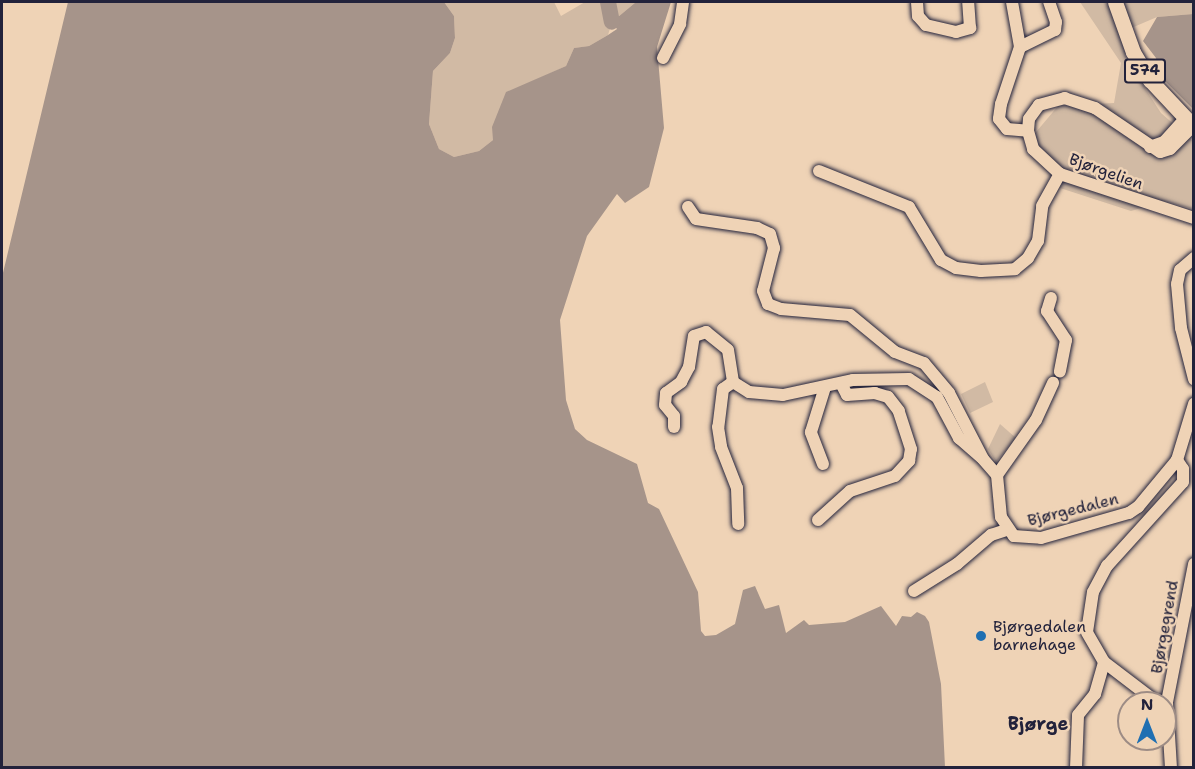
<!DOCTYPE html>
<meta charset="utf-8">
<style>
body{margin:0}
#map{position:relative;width:1195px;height:769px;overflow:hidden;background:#efd3b6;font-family:"Shantell Sans",sans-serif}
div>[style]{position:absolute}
.green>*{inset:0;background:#d1baa4}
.water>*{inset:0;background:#a6948a}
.river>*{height:16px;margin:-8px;padding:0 8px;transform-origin:8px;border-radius:8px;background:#a6948a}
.roads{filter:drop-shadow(0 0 2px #22223b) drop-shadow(0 0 2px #22223b)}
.minor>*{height:12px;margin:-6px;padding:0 6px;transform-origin:6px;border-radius:6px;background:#efd3b6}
.major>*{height:15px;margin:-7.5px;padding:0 7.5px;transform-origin:7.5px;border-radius:7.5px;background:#efd3b6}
.dots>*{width:16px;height:16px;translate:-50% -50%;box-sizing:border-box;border:3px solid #efd3b6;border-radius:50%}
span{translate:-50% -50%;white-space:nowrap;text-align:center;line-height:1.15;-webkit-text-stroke:5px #efd3b6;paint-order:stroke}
.shield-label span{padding:2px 4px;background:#efd3b6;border:2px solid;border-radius:4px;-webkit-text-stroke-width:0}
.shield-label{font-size:15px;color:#22223b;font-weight:700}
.street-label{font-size:16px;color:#22223b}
.poi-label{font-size:16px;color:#22223b}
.left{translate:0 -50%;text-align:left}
.neighbourhood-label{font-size:18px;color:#22223b;font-weight:700}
.frame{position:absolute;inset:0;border:3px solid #22223b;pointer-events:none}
.north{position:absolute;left:1117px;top:691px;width:60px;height:60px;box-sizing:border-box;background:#efd3b6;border:2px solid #9d8c85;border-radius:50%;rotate:0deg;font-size:16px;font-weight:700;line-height:24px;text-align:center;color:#22223b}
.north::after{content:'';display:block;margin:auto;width:21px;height:27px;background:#1f6fb2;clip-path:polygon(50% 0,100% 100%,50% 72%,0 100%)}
</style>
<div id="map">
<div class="green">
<div style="clip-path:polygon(444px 2px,554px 2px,561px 16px,585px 2px,636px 2px,612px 22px,608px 35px,589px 46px,574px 48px,566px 66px,518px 88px,493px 140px,479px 151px,454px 157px,439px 149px,429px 124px,433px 71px,450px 53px,455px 38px,454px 16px)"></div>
<div style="clip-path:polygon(1080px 2px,1193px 2px,1193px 14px,1157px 17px,1122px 32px,1126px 59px,1161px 113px,1193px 141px,1193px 209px,1164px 201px,1131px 211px,1060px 188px,1059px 168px,1026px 144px,1058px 106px,1114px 103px,1121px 63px)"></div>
<div style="clip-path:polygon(985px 382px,993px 402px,970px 413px,961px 394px)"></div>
<div style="clip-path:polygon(1000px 424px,1016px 438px,996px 462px,988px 449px)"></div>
</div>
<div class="water">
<div style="clip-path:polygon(68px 2px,444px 2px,454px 16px,455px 38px,450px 53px,433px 71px,429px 124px,439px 149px,454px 157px,479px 151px,493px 140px,492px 127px,506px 92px,566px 66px,574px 48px,589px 46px,608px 35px,617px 29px,612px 22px,636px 2px,671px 2px,657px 47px,664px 128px,649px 187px,625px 203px,617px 194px,587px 236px,560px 320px,566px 400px,575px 429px,587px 440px,637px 464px,648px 503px,659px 509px,698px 592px,701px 631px,705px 636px,716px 635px,735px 624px,743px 590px,755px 586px,765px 609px,779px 605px,786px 633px,804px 620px,809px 625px,845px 622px,881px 606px,896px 626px,902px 616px,911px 617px,917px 612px,925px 616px,929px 622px,941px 684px,945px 767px,2px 768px,2px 277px)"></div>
<div style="clip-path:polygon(1193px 14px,1194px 14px,1193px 109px,1159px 75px,1156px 58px,1143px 41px,1157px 17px)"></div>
</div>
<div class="river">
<div style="left:608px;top:2px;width:20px;rotate:79deg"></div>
</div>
<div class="roads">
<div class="minor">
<div style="left:917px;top:2px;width:14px;rotate:86deg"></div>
<div style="left:918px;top:16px;width:12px;rotate:48deg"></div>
<div style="left:926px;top:25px;width:31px;rotate:13deg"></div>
<div style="left:956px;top:32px;width:15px;rotate:-16deg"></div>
<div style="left:970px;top:28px;width:26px;rotate:-94deg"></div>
<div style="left:1012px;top:2px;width:46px;rotate:79.9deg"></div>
<div style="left:1020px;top:47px;width:60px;rotate:108.4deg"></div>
<div style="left:1001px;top:104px;width:15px;rotate:98deg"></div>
<div style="left:999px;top:119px;width:13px;rotate:51deg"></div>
<div style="left:1007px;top:129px;width:21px;rotate:5deg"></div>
<div style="left:1020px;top:47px;width:39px;rotate:-26deg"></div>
<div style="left:1055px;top:30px;width:8px;rotate:-83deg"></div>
<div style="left:1056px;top:22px;width:21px;rotate:-109deg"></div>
<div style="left:663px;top:58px;width:38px;rotate:-63deg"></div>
<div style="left:680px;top:24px;width:22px;rotate:-82deg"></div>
<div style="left:1192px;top:127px;width:31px;rotate:135deg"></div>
<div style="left:1170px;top:149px;width:10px;rotate:163deg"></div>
<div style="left:1160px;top:152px;width:78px;rotate:-145.9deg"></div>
<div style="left:1095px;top:108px;width:32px;rotate:-162deg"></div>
<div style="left:1065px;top:98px;width:27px;rotate:165deg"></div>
<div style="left:1039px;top:105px;width:17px;rotate:126deg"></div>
<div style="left:1029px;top:119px;width:12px;rotate:95deg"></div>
<div style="left:1028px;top:131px;width:19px;rotate:74deg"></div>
<div style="left:1033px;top:149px;width:37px;rotate:43deg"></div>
<div style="left:1060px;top:174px;width:141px;rotate:18.2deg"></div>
<div style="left:1150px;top:147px;width:15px;rotate:-20deg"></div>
<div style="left:1164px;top:142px;width:30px;rotate:-48deg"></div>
<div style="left:819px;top:171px;width:97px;rotate:21.8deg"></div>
<div style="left:909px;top:207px;width:62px;rotate:58.9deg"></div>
<div style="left:941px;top:260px;width:17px;rotate:28deg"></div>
<div style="left:956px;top:268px;width:25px;rotate:7deg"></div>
<div style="left:981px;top:271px;width:34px;rotate:-3deg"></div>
<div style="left:1015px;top:269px;width:17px;rotate:-40deg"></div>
<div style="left:1028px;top:258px;width:20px;rotate:-60deg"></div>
<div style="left:1038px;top:241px;width:35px;rotate:-83deg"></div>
<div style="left:1042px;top:206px;width:37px;rotate:-61deg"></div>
<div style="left:688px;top:207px;width:14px;rotate:56deg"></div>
<div style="left:696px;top:219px;width:62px;rotate:8.4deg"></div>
<div style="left:757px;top:228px;width:14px;rotate:25deg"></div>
<div style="left:770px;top:234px;width:15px;rotate:74deg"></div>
<div style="left:774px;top:248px;width:44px;rotate:104.3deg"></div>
<div style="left:763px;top:291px;width:14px;rotate:69deg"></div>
<div style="left:768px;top:304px;width:14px;rotate:21deg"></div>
<div style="left:781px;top:309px;width:69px;rotate:5deg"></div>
<div style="left:850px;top:315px;width:58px;rotate:39.4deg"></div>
<div style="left:895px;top:352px;width:31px;rotate:21deg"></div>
<div style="left:924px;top:363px;width:39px;rotate:50deg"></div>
<div style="left:949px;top:393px;width:74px;rotate:62.7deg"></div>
<div style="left:983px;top:459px;width:21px;rotate:49deg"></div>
<div style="left:997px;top:475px;width:42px;rotate:84.6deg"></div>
<div style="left:1001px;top:517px;width:23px;rotate:56deg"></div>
<div style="left:1014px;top:536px;width:27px;rotate:4deg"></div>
<div style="left:1041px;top:538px;width:91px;rotate:-15.9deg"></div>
<div style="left:1129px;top:513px;width:11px;rotate:-34deg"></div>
<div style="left:1138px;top:507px;width:61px;rotate:-50.3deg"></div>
<div style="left:1177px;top:460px;width:59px;rotate:-73.1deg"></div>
<div style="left:1194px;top:258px;width:18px;rotate:139deg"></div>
<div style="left:1180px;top:270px;width:14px;rotate:102deg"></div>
<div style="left:1177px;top:284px;width:44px;rotate:84.8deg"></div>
<div style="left:1181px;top:328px;width:53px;rotate:75.7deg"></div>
<div style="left:1051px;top:298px;width:14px;rotate:107deg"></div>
<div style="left:1047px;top:311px;width:35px;rotate:57deg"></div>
<div style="left:1066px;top:340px;width:32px;rotate:101deg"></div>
<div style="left:733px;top:382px;width:12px;rotate:145deg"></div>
<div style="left:723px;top:389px;width:38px;rotate:97deg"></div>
<div style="left:718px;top:427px;width:20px;rotate:81deg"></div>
<div style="left:721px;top:447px;width:44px;rotate:68.7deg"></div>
<div style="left:737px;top:488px;width:36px;rotate:88deg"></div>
<div style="left:674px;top:427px;width:11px;rotate:-90deg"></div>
<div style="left:674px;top:416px;width:14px;rotate:-129deg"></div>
<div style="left:665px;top:405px;width:12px;rotate:-85deg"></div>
<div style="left:666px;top:393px;width:19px;rotate:-36deg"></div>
<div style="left:681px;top:382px;width:17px;rotate:-62deg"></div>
<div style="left:689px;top:367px;width:31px;rotate:-81deg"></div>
<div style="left:694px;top:336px;width:13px;rotate:-18deg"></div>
<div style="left:706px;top:332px;width:28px;rotate:39deg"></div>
<div style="left:728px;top:350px;width:32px;rotate:81deg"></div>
<div style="left:733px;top:382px;width:19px;rotate:32deg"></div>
<div style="left:749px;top:392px;width:34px;rotate:5deg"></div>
<div style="left:783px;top:395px;width:72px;rotate:-12.1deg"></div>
<div style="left:853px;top:380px;width:56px;rotate:-1deg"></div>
<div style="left:909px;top:379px;width:33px;rotate:33deg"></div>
<div style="left:937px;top:397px;width:47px;rotate:61.8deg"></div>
<div style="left:959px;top:438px;width:30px;rotate:41deg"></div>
<div style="left:823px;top:464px;width:34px;rotate:-111deg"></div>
<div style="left:811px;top:432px;width:47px;rotate:-72.7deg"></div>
<div style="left:997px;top:475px;width:67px;rotate:-54.7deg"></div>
<div style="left:1036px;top:420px;width:41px;rotate:-65.3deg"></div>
<div style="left:818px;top:520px;width:43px;rotate:-42.2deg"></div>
<div style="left:850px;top:491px;width:47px;rotate:-18.4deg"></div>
<div style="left:895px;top:476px;width:21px;rotate:-47deg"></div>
<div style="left:909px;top:461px;width:12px;rotate:-81deg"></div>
<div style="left:911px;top:449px;width:40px;rotate:-108deg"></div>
<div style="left:899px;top:411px;width:18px;rotate:-128deg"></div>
<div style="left:888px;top:397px;width:14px;rotate:-163deg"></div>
<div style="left:875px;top:393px;width:28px;rotate:176deg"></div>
<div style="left:847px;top:395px;width:13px;rotate:-117deg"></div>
<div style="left:914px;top:591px;width:51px;rotate:-32.1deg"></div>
<div style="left:957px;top:564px;width:45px;rotate:-40.5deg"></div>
<div style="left:991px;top:535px;width:16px;rotate:-18deg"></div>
<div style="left:1104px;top:662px;width:64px;rotate:37.4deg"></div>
<div style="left:1155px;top:701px;width:12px;rotate:5deg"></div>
<div style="left:1076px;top:768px;width:53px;rotate:-87.8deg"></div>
<div style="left:1078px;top:715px;width:27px;rotate:-51deg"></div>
<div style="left:1095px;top:694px;width:33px;rotate:-74deg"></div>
<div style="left:1104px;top:662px;width:34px;rotate:-120deg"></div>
<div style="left:1087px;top:632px;width:40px;rotate:-81.5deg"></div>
<div style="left:1093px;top:592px;width:30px;rotate:-62deg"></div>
<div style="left:1107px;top:566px;width:113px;rotate:-47.9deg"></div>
<div style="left:1183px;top:482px;width:13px;rotate:-90deg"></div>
<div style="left:1183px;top:469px;width:11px;rotate:-124deg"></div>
<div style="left:1171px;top:768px;width:66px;rotate:-93.5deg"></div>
<div style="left:1167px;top:702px;width:141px;rotate:-78.9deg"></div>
</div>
<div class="major">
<div style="left:1115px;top:2px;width:53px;rotate:70.2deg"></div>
<div style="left:1133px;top:52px;width:33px;rotate:59deg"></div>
<div style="left:1150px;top:80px;width:64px;rotate:46.9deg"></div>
</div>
</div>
<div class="dots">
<div style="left:981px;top:636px;background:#1f6fb2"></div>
</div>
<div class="shield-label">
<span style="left:1145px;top:71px">574</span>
</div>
<div class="street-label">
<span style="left:1106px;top:172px;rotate:20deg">Bjørgelien</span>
<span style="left:1073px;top:510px;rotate:-14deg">Bjørgedalen</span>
<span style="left:1165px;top:627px;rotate:-80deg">Bjørgegrend</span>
</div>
<div class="poi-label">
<span class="left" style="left:993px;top:636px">Bjørgedalen<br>barnehage</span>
</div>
<div class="neighbourhood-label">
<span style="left:1038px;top:724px">Bjørge</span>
</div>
<div class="frame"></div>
<div class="north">N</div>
</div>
